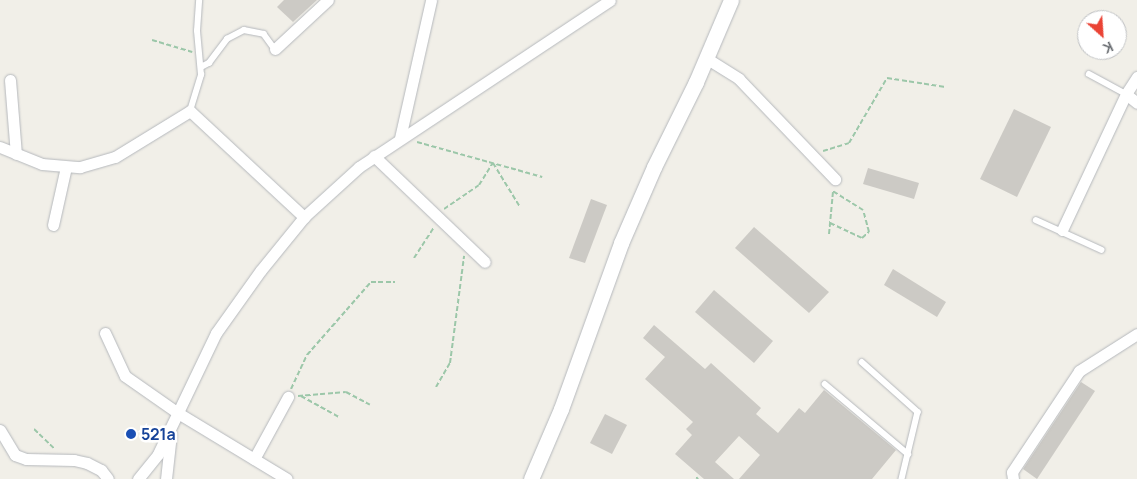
<!DOCTYPE html>
<style>
body{margin:0}
#map{position:relative;width:1137px;height:479px;overflow:hidden;background:#f1efe8;font-family:Manrope,sans-serif}
div>[style]{position:absolute}
.building>*{inset:0;background:#cccac5}
.path>*{height:2px;margin-top:-1px;transform-origin:0;background:repeating-linear-gradient(90deg,#9cc7a9 0 5px,transparent 0 7.5px)}
.roads{filter:drop-shadow(0 0 1px #b5b8bc) drop-shadow(0 0 1px #b5b8bc)}
.lane>*{height:5.5px;margin:-2.75px;padding:0 2.75px;transform-origin:2.75px;border-radius:2.75px;background:#fff}
.street>*{height:11px;margin:-5.5px;padding:0 5.5px;transform-origin:5.5px;border-radius:5.5px;background:#fff}
.secondary>*{height:15px;margin:-7.5px;padding:0 7.5px;transform-origin:7.5px;border-radius:7.5px;background:#fff}
.dots>*{width:14px;height:14px;translate:-50% -50%;box-sizing:border-box;border:2px solid #fff;border-radius:50%}
span{translate:-50% -50%;white-space:nowrap;text-align:center;line-height:1.15;-webkit-text-stroke:5px #fff;paint-order:stroke}
.transit-label{font-size:16px;color:#164399;font-weight:700}
.left{translate:0 -50%;text-align:left}
.north{position:absolute;left:1077px;top:10px;width:50px;height:50px;box-sizing:border-box;background:#fff;border:1px solid #bfc1c3;border-radius:50%;rotate:154deg;font-size:14px;font-weight:700;line-height:20px;text-align:center;color:#5f6368}
.north::after{content:'';display:block;margin:auto;width:18px;height:22px;background:#ea4335;clip-path:polygon(50% 0,100% 100%,50% 72%,0 100%)}
</style>
<div id="map">
<div class="building">
<div style="clip-path:polygon(284px 0,317px 0,293px 22px,277px 7px)"></div>
<div style="clip-path:polygon(1014px 109px,1051px 127px,1017px 197px,980px 179px)"></div>
<div style="clip-path:polygon(868px 168px,919px 183px,914px 199px,863px 184px)"></div>
<div style="clip-path:polygon(591px 199px,607px 205px,585px 263px,569px 258px)"></div>
<div style="clip-path:polygon(754px 227px,829px 292px,809px 313px,735px 248px)"></div>
<div style="clip-path:polygon(893px 269px,946px 302px,937px 317px,884px 285px)"></div>
<div style="clip-path:polygon(714px 290px,773px 341px,754px 363px,695px 312px)"></div>
<div style="clip-path:polygon(654px 325px,705px 369px,711px 363px,761px 408px,756px 414px,778px 433px,799px 408px,805px 413px,824px 390px,896px 450px,872px 479px,739px 479px,760px 455px,739px 436px,715px 462px,734px 479px,704px 479px,675px 454px,692px 435px,686px 429px,693px 422px,645px 379px,665px 357px,643px 338px)"></div>
<div style="clip-path:polygon(1081px 382px,1095px 391px,1037px 479px,1023px 469px)"></div>
<div style="clip-path:polygon(605px 414px,627px 425px,612px 454px,590px 443px)"></div>
</div>
<div class="path">
<div style="left:152px;top:40px;width:42px;rotate:16.7deg"></div>
<div style="left:417px;top:142px;width:130px;rotate:15.6deg"></div>
<div style="left:823px;top:151px;width:27px;rotate:-17deg"></div>
<div style="left:849px;top:143px;width:75px;rotate:-59.7deg"></div>
<div style="left:887px;top:78px;width:59px;rotate:8.8deg"></div>
<div style="left:444px;top:209px;width:42px;rotate:-34.4deg"></div>
<div style="left:479px;top:185px;width:26px;rotate:-58deg"></div>
<div style="left:493px;top:163px;width:52px;rotate:58.5deg"></div>
<div style="left:830px;top:223px;width:35px;rotate:25deg"></div>
<div style="left:862px;top:238px;width:9px;rotate:-41deg"></div>
<div style="left:869px;top:232px;width:23px;rotate:-105deg"></div>
<div style="left:863px;top:210px;width:36px;rotate:-148deg"></div>
<div style="left:829px;top:234px;width:42px;rotate:-84.6deg"></div>
<div style="left:414px;top:258px;width:37px;rotate:-57deg"></div>
<div style="left:436px;top:387px;width:28px;rotate:-60deg"></div>
<div style="left:450px;top:363px;width:108px;rotate:-82.5deg"></div>
<div style="left:291px;top:389px;width:38px;rotate:-65deg"></div>
<div style="left:307px;top:355px;width:97px;rotate:-48.8deg"></div>
<div style="left:371px;top:282px;width:24px"></div>
<div style="left:298px;top:396px;width:48px;rotate:-4.8deg"></div>
<div style="left:346px;top:392px;width:27px;rotate:28deg"></div>
<div style="left:301px;top:396px;width:43px;rotate:28.9deg"></div>
<div style="left:34px;top:429px;width:29px;rotate:44deg"></div>
<div style="left:696px;top:477px;width:3px;rotate:45deg"></div>
</div>
<div class="roads">
<div class="lane">
<div style="left:201px;top:67px;width:9px;rotate:-27deg"></div>
<div style="left:209px;top:63px;width:30px;rotate:-53deg"></div>
<div style="left:227px;top:39px;width:19px;rotate:-28deg"></div>
<div style="left:244px;top:30px;width:20px;rotate:11deg"></div>
<div style="left:264px;top:34px;width:19px;rotate:54deg"></div>
<div style="left:1089px;top:74px;width:42px;rotate:28.4deg"></div>
<div style="left:190px;top:111px;width:38px;rotate:-73deg"></div>
<div style="left:201px;top:75px;width:44px;rotate:-95.2deg"></div>
<div style="left:197px;top:31px;width:31px;rotate:-86deg"></div>
<div style="left:1036px;top:220px;width:72px;rotate:24.4deg"></div>
<div style="left:862px;top:362px;width:75px;rotate:41.8deg"></div>
<div style="left:918px;top:412px;width:69px;rotate:103.4deg"></div>
<div style="left:825px;top:384px;width:109px;rotate:40.1deg"></div>
</div>
<div class="street">
<div style="left:275px;top:49px;width:72px;rotate:-42.8deg"></div>
<div style="left:706px;top:58px;width:39px;rotate:32deg"></div>
<div style="left:739px;top:79px;width:139px;rotate:46.2deg"></div>
<div style="left:1137px;top:77px;width:20px;rotate:123deg"></div>
<div style="left:1126px;top:94px;width:14px;rotate:39deg"></div>
<div style="left:10px;top:80px;width:74px;rotate:85.4deg"></div>
<div style="left:400px;top:138px;width:141px;rotate:-77.3deg"></div>
<div style="left:0;top:147px;width:45px;rotate:22deg"></div>
<div style="left:42px;top:164px;width:38px;rotate:5deg"></div>
<div style="left:80px;top:167px;width:36px;rotate:-16deg"></div>
<div style="left:115px;top:157px;width:88px;rotate:-31.5deg"></div>
<div style="left:190px;top:111px;width:156px;rotate:42.9deg"></div>
<div style="left:374px;top:156px;width:153px;rotate:43.7deg"></div>
<div style="left:53px;top:225px;width:59px;rotate:-77.4deg"></div>
<div style="left:1062px;top:230px;width:150px;rotate:-64.8deg"></div>
<div style="left:105px;top:333px;width:47px;rotate:65.1deg"></div>
<div style="left:125px;top:376px;width:65px;rotate:34.9deg"></div>
<div style="left:178px;top:413px;width:127px;rotate:31.2deg"></div>
<div style="left:0;top:430px;width:29px;rotate:59deg"></div>
<div style="left:15px;top:455px;width:12px;rotate:20deg"></div>
<div style="left:26px;top:459px;width:48px;rotate:1.2deg"></div>
<div style="left:74px;top:460px;width:13px;rotate:13deg"></div>
<div style="left:87px;top:463px;width:16px;rotate:27deg"></div>
<div style="left:101px;top:470px;width:11px;rotate:52deg"></div>
<div style="left:254px;top:459px;width:71px;rotate:-61.3deg"></div>
<div style="left:138px;top:479px;width:32px;rotate:-51deg"></div>
<div style="left:158px;top:454px;width:134px;rotate:-64.4deg"></div>
<div style="left:216px;top:333px;width:77px;rotate:-54.5deg"></div>
<div style="left:261px;top:270px;width:68px;rotate:-50.9deg"></div>
<div style="left:304px;top:217px;width:74px;rotate:-42.3deg"></div>
<div style="left:359px;top:167px;width:301px;rotate:-33.6deg"></div>
<div style="left:166px;top:479px;width:45px;rotate:-83.7deg"></div>
<div style="left:1013px;top:479px;width:7px;rotate:-98deg"></div>
<div style="left:1012px;top:472px;width:121px;rotate:-56.4deg"></div>
<div style="left:1079px;top:371px;width:69px;rotate:-32.5deg"></div>
</div>
<div class="secondary">
<div style="left:531px;top:479px;width:76px;rotate:-66.8deg"></div>
<div style="left:561px;top:409px;width:177px;rotate:-70.1deg"></div>
<div style="left:621px;top:243px;width:83px;rotate:-66.5deg"></div>
<div style="left:654px;top:167px;width:95px;rotate:-63.7deg"></div>
<div style="left:696px;top:82px;width:89px;rotate:-66.9deg"></div>
</div>
</div>
<div class="dots">
<div style="left:131px;top:434px;background:#1a4fb4"></div>
</div>
<div class="transit-label">
<span class="left" style="left:141px;top:434px">521a</span>
</div>
<div class="north">K</div>
</div>
